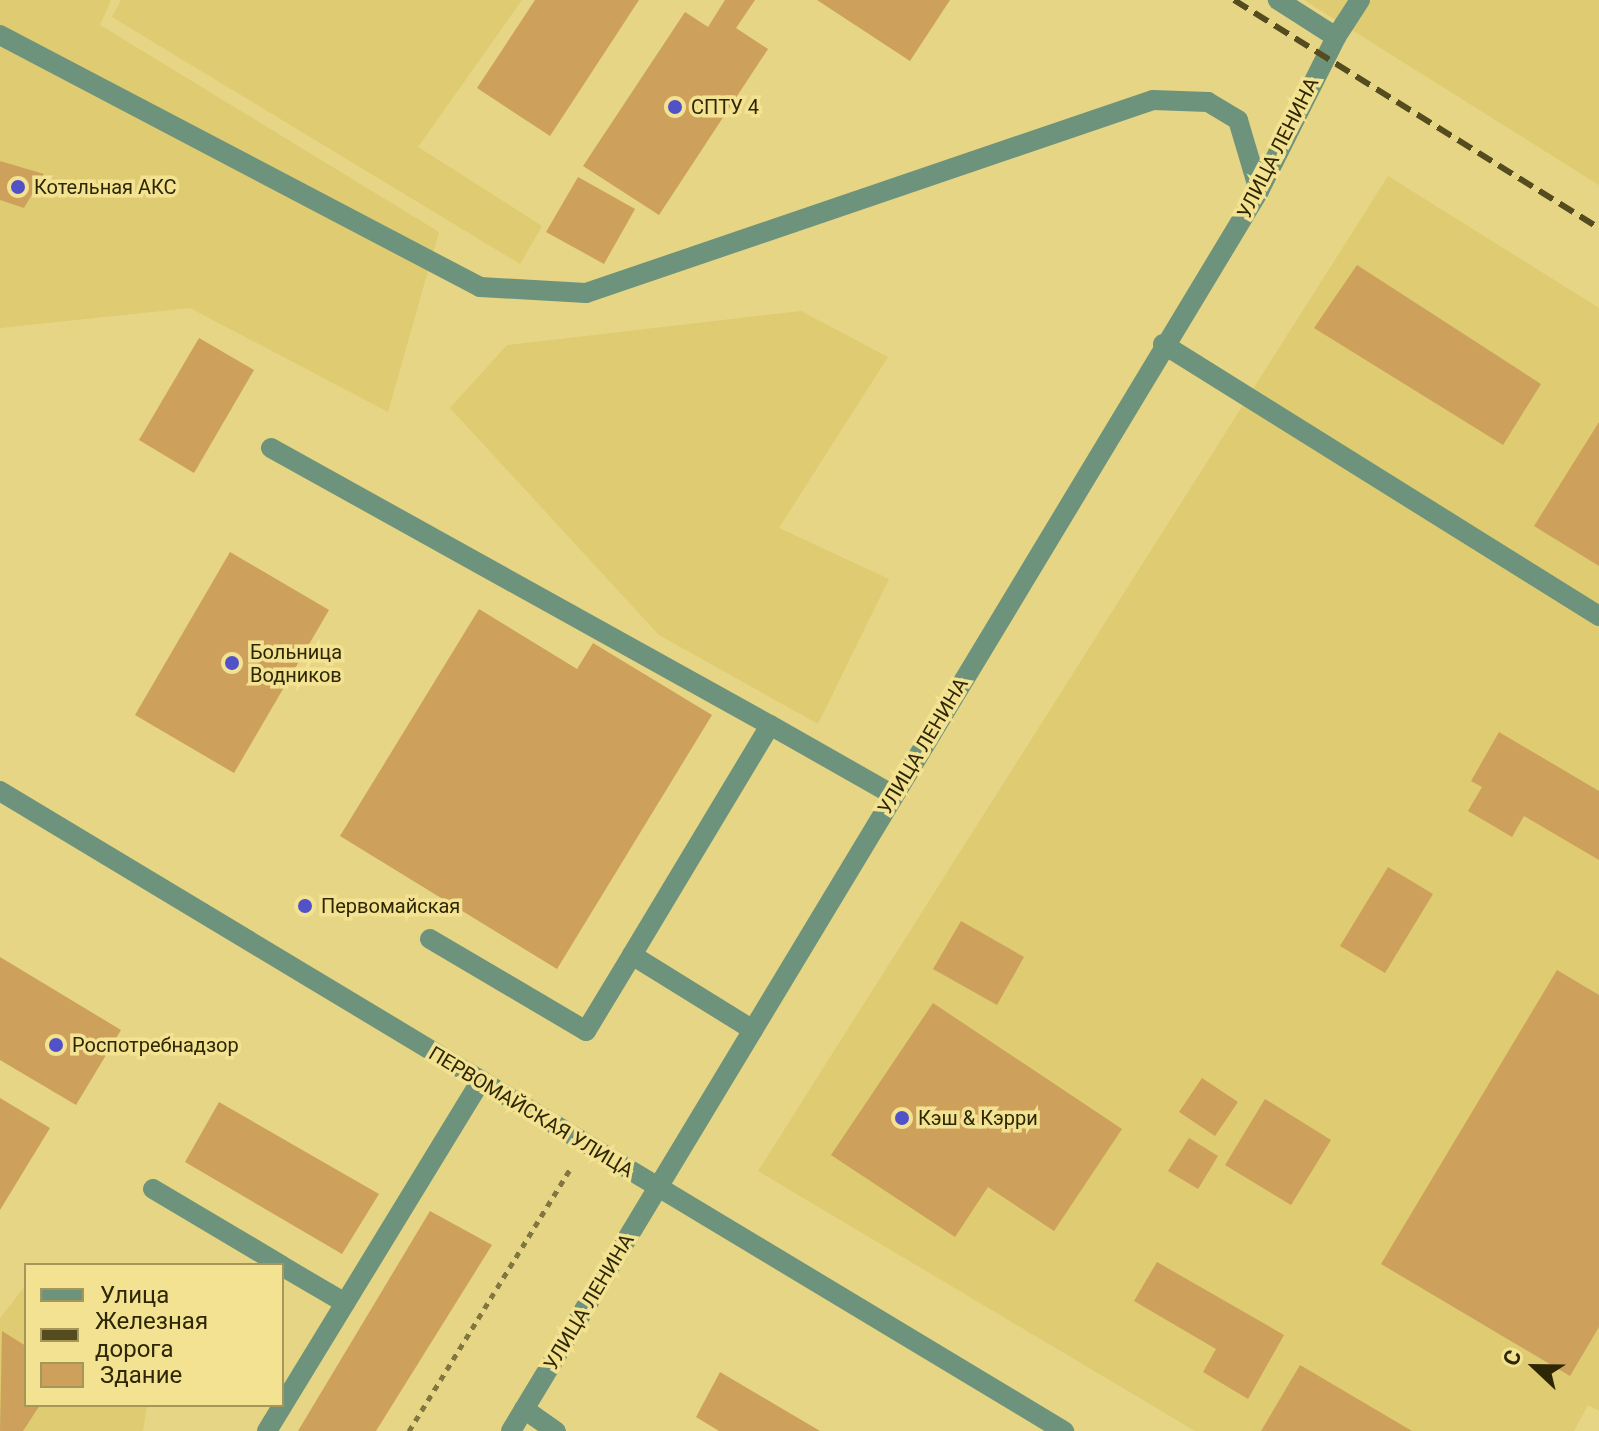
<!DOCTYPE html>
<meta charset="utf-8">
<style>
body{margin:0}
#map{position:relative;width:1599px;height:1431px;overflow:hidden;background:#e6d584;font-family:Roboto,sans-serif}
div>[style]{position:absolute}
.built>*{inset:0;background:#decb72}
.building>*{inset:0;background:#cda15b}
.path>*{height:5px;margin-top:-2.5px;transform-origin:0;background:repeating-linear-gradient(90deg,#81763e 0 6px,transparent 0 12px)}
.minor>*{height:20px;margin:-10px;padding:0 10px;transform-origin:10px;border-radius:10px;background:#6d937c}
.rail>*{height:6px;margin-top:-3px;transform-origin:0;background:repeating-linear-gradient(90deg,#544b1f 0 16px,transparent 0 24px)}
.dots>*{width:22px;height:22px;translate:-50% -50%;box-sizing:border-box;border:4px solid #f3e291;border-radius:50%}
span{translate:-50% -50%;white-space:nowrap;text-align:center;line-height:1.15;-webkit-text-stroke:7px #f3e291;paint-order:stroke}
.poi-label{font-size:20px;color:#2e2705}
.left{translate:0 -50%;text-align:left}
.street-label{font-size:20px;color:#2e2705}
.legend{position:absolute;left:24px;top:1263px;width:260px;height:144px;box-sizing:border-box;background:#f3e291;border:2px solid #a49759;margin:0;padding:10px 14px;list-style:none;font-size:24px;color:#2e2705}
.legend li{display:flex;align-items:center;gap:16px;height:40px}
.legend b{width:40px;border:2px solid #a49759}
.north{position:absolute;left:1495px;top:1327px;width:80px;height:80px;-webkit-text-stroke:6px #f3e291;paint-order:stroke;rotate:292deg;font-size:22px;font-weight:700;line-height:32px;text-align:center;color:#2e2705}
.north::after{content:'';display:block;margin:auto;width:28px;height:36px;background:#2e2705;clip-path:polygon(50% 0,100% 100%,50% 72%,0 100%)}
</style>
<div id="map">
<div class="built">
<div style="clip-path:polygon(0 0,111px 0,100px 25px,439px 232px,388px 412px,190px 308px,0 328px)"></div>
<div style="clip-path:polygon(121px 0,522px 0,418px 147px,542px 226px,520px 264px,112px 17px)"></div>
<div style="clip-path:polygon(1304px 0,1599px 0,1599px 185px)"></div>
<div style="clip-path:polygon(1388px 176px,1599px 308px,1599px 1411px,1588px 1405px,1574px 1431px,1195px 1431px,758px 1171px)"></div>
<div style="clip-path:polygon(801px 311px,888px 357px,779px 528px,889px 579px,818px 724px,659px 635px,450px 408px,507px 345px)"></div>
<div style="clip-path:polygon(26px 1285px,26px 1405px,147px 1405px,143px 1431px,0 1431px,0 1318px)"></div>
</div>
<div class="building">
<div style="clip-path:polygon(535px 0,639px 0,550px 136px,477px 88px)"></div>
<div style="clip-path:polygon(725px 0,755px 0,736px 28px,768px 49px,659px 215px,583px 166px,685px 12px,708px 27px)"></div>
<div style="clip-path:polygon(817px 0,950px 0,910px 61px)"></div>
<div style="clip-path:polygon(0 161px,44px 174px,24px 208px,0 200px)"></div>
<div style="clip-path:polygon(578px 177px,635px 209px,604px 264px,546px 232px)"></div>
<div style="clip-path:polygon(1357px 265px,1541px 384px,1503px 445px,1314px 328px)"></div>
<div style="clip-path:polygon(199px 338px,254px 370px,194px 473px,139px 440px)"></div>
<div style="clip-path:polygon(1599px 422px,1599px 566px,1534px 526px)"></div>
<div style="clip-path:polygon(230px 552px,329px 610px,234px 773px,135px 715px)"></div>
<div style="clip-path:polygon(479px 609px,577px 669px,593px 643px,712px 715px,557px 969px,340px 836px)"></div>
<div style="clip-path:polygon(1499px 732px,1599px 791px,1599px 860px,1524px 816px,1512px 837px,1468px 811px,1482px 787px,1471px 781px)"></div>
<div style="clip-path:polygon(1388px 867px,1433px 894px,1385px 973px,1340px 946px)"></div>
<div style="clip-path:polygon(961px 921px,1024px 957px,997px 1005px,933px 969px)"></div>
<div style="clip-path:polygon(0 957px,121px 1030px,76px 1105px,0 1060px)"></div>
<div style="clip-path:polygon(1557px 970px,1599px 995px,1599px 1327px,1570px 1376px,1381px 1264px)"></div>
<div style="clip-path:polygon(933px 1003px,1122px 1129px,1054px 1231px,988px 1187px,955px 1237px,831px 1155px)"></div>
<div style="clip-path:polygon(1202px 1078px,1238px 1102px,1215px 1136px,1179px 1112px)"></div>
<div style="clip-path:polygon(0 1098px,50px 1128px,0 1210px)"></div>
<div style="clip-path:polygon(1265px 1099px,1331px 1140px,1291px 1205px,1225px 1165px)"></div>
<div style="clip-path:polygon(219px 1102px,379px 1194px,342px 1254px,185px 1162px)"></div>
<div style="clip-path:polygon(1189px 1138px,1218px 1156px,1198px 1189px,1168px 1171px)"></div>
<div style="clip-path:polygon(430px 1211px,492px 1245px,376px 1431px,298px 1431px)"></div>
<div style="clip-path:polygon(1157px 1262px,1284px 1335px,1248px 1399px,1203px 1372px,1216px 1349px,1134px 1301px)"></div>
<div style="clip-path:polygon(2px 1331px,26px 1346px,26px 1405px,40px 1405px,23px 1431px,0 1431px)"></div>
<div style="clip-path:polygon(1300px 1365px,1412px 1431px,1261px 1431px)"></div>
<div style="clip-path:polygon(720px 1372px,820px 1431px,719px 1431px,696px 1417px)"></div>
</div>
<div class="path">
<div style="left:409px;top:1431px;width:311px;rotate:-58.4deg"></div>
</div>
<div class="minor">
<div style="left:0;top:35px;width:542px;rotate:27.7deg"></div>
<div style="left:480px;top:287px;width:106px;rotate:3.2deg"></div>
<div style="left:586px;top:293px;width:599px;rotate:-18.8deg"></div>
<div style="left:1153px;top:100px;width:55px;rotate:2.1deg"></div>
<div style="left:1208px;top:102px;width:35px;rotate:31deg"></div>
<div style="left:1238px;top:120px;width:74px;rotate:73.5deg"></div>
<div style="left:1336px;top:37px;width:44px;rotate:-57deg"></div>
<div style="left:1163px;top:344px;width:514px;rotate:31.96deg"></div>
<div style="left:271px;top:448px;width:571px;rotate:29.04deg"></div>
<div style="left:0;top:791px;width:1242px;rotate:31.03deg"></div>
<div style="left:430px;top:939px;width:181px;rotate:30.5deg"></div>
<div style="left:586px;top:1031px;width:89px;rotate:-58.8deg"></div>
<div style="left:753px;top:1030px;width:142px;rotate:-148.2deg"></div>
<div style="left:632px;top:955px;width:268px;rotate:-59deg"></div>
<div style="left:770px;top:725px;width:142px;rotate:29.6deg"></div>
<div style="left:153px;top:1189px;width:149px;rotate:30.7deg"></div>
<div style="left:282px;top:1266px;width:73px;rotate:30.4deg"></div>
<div style="left:524px;top:1409px;width:39px;rotate:35deg"></div>
<div style="left:267px;top:1431px;width:411px;rotate:-58.6deg"></div>
<div style="left:511px;top:1431px;width:1448px;rotate:-58.9deg"></div>
<div style="left:1259px;top:191px;width:172px;rotate:-63.4deg"></div>
<div style="left:1336px;top:37px;width:69px;rotate:-147.5deg"></div>
</div>
<div class="rail">
<div style="left:1234px;top:0;width:430px;rotate:32deg"></div>
</div>
<div class="dots">
<div style="left:675px;top:107px;background:#5151c8"></div>
<div style="left:18px;top:187px;background:#5151c8"></div>
<div style="left:232px;top:663px;background:#5151c8"></div>
<div style="left:305px;top:906px;background:#5151c8"></div>
<div style="left:56px;top:1045px;background:#5151c8"></div>
<div style="left:902px;top:1118px;background:#5151c8"></div>
</div>
<div class="poi-label">
<span class="left" style="left:691px;top:107px">СПТУ 4</span>
<span class="left" style="left:34px;top:187px">Котельная АКС</span>
<span class="left" style="left:250px;top:664px">Больница<br>Водников</span>
<span class="left" style="left:321px;top:906px">Первомайская</span>
<span class="left" style="left:72px;top:1045px">Роспотребнадзор</span>
<span class="left" style="left:918px;top:1118px">Кэш &amp; Кэрри</span>
</div>
<div class="street-label">
<span style="left:1278px;top:148px;rotate:-63deg">УЛИЦА ЛЕНИНА</span>
<span style="left:923px;top:746px;rotate:-59deg">УЛИЦА ЛЕНИНА</span>
<span style="left:531px;top:1112px;rotate:31deg">ПЕРВОМАЙСКАЯ УЛИЦА</span>
<span style="left:589px;top:1302px;rotate:-59deg">УЛИЦА ЛЕНИНА</span>
</div>
<ul class="legend">
<li><b style="height:10px;background:#6d937c"></b>Улица</li>
<li><b style="height:10px;background:#544b1f"></b>Железная дорога</li>
<li><b style="height:22px;background:#cda15b"></b>Здание</li>
</ul>
<div class="north">С</div>
</div>
